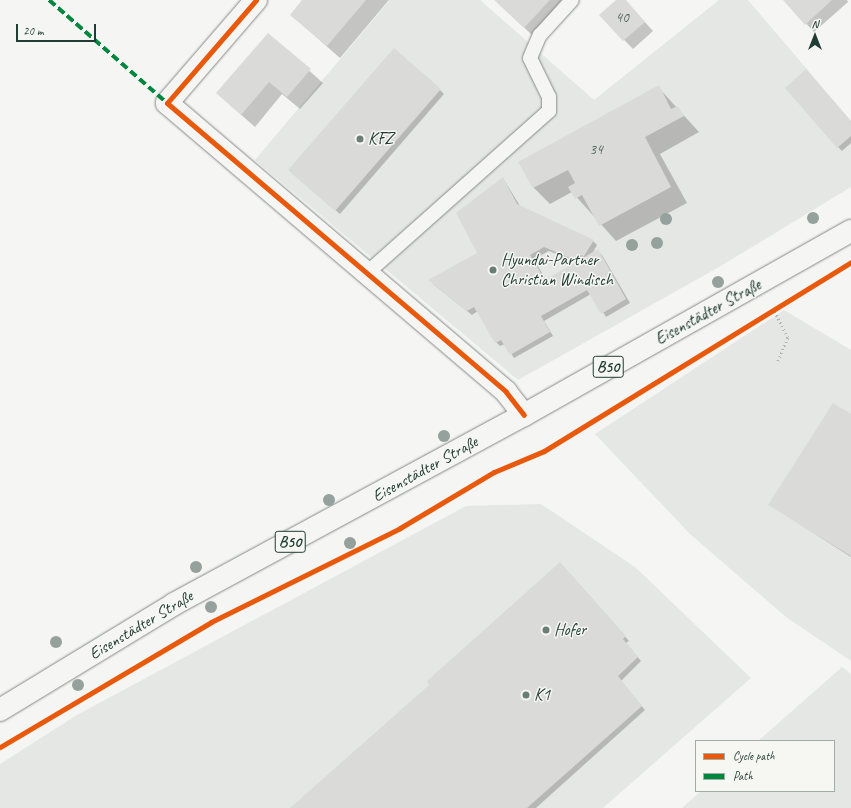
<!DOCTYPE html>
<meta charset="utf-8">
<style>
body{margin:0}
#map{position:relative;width:851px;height:808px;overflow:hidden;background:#f5f5f3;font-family:Caveat,sans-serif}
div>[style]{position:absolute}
.built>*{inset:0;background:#e5e7e4}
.shadow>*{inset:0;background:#0003}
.building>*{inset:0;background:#dadbd9}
.path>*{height:2.5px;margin-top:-1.25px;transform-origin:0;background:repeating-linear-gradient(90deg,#b0b4b2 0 1px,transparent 0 4px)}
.roads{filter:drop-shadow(0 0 1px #858a88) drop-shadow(0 0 1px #858a88)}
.lane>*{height:14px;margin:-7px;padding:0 7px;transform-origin:7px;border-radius:7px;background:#f5f5f3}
.street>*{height:22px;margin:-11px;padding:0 11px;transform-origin:11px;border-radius:11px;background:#f5f5f3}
.primary>*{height:22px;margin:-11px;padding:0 11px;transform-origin:11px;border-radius:11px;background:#f5f5f3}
.quiet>*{height:4px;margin-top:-2px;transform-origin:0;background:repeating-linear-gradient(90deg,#00873e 0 8px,transparent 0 12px)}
.cycleway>*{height:5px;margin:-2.5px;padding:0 2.5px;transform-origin:2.5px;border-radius:2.5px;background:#e8590c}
.trees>*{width:12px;height:12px;margin:-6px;border-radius:50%;background:#94a19c}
.dots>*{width:11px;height:11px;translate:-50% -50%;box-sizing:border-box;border:2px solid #f6f6f2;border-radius:50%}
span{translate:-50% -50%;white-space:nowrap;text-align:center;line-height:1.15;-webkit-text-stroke:3px #f6f6f2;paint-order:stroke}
.number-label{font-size:15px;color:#4e645d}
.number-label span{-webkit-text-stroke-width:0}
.shield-label span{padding:1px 3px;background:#f6f6f2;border:1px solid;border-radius:3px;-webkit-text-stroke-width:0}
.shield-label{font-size:16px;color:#1f3d34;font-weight:700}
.poi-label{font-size:17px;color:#1f3d34}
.left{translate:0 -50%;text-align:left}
.street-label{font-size:17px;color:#1f3d34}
.legend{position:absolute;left:695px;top:740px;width:140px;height:52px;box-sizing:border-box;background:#f6f6f2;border:1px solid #a0aca6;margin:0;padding:5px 7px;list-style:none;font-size:12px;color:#1f3d34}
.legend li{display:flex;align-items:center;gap:8px;height:20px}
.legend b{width:20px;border:1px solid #a0aca6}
.north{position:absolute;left:795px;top:16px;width:40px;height:40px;-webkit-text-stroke:3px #f6f6f2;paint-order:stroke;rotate:0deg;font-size:11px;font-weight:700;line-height:16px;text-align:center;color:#1f3d34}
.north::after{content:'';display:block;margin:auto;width:14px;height:18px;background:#1f3d34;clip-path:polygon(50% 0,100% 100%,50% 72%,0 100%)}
.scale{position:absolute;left:16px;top:24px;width:80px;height:18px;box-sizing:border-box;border:2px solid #1f3d34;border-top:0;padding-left:5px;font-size:12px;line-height:14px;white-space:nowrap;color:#1f3d34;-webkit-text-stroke:3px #f6f6f2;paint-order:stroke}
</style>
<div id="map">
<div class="built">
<div style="clip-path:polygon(390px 0,480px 0,594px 100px,719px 0,748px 0,851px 121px,851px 187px,719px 267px,518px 380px,255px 160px)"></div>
<div style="clip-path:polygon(784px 310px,851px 350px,851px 661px,786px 617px,690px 534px,595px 434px)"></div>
<div style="clip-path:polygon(541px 504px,635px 567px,751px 678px,603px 808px,0 808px,0 764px,77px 715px,466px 506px)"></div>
<div style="clip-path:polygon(842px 667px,851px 674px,851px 808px,682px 808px,701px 791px,834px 791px,834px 741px,758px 741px)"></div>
</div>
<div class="shadow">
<div style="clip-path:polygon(303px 0,389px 0,340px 58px,291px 15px)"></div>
<div style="clip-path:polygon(495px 0,566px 0,533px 36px)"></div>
<div style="clip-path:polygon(617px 0,625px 0,653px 31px,633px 49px,600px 15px)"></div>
<div style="clip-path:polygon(784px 0,847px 0,848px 2px,814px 32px)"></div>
<div style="clip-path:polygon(268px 34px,323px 83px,300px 109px,282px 94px,255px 127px,230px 105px)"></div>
<div style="clip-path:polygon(658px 87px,699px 132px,660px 154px,687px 203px,616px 241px,572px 192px,550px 204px,534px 188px,519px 162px)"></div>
<div style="clip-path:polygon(440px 90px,444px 94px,340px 214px,293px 174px)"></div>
<div style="clip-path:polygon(851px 122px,851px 143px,842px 151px,838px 147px)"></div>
<div style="clip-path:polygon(evenodd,503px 178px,520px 206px,593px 241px,597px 245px,592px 254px,597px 250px,602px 255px,630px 303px,606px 317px,591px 294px,544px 321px,553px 336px,514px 358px,505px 344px,500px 346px,496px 342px,478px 311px,472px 315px,433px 284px,479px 253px,503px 178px,549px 251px,577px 262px,546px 280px,534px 259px,549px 251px)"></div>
<div style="clip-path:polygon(851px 415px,851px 557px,770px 505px)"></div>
<div style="clip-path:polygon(564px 567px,629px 641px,626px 643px,641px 661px,621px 681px,645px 710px,536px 808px,292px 808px)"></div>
</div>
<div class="building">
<div style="clip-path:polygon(302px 0,366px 0,327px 46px,290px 15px)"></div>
<div style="clip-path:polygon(494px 0,550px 0,524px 28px)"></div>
<div style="clip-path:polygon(616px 0,626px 0,645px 22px,623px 41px,599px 15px)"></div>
<div style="clip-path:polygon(783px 0,832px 0,805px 25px)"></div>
<div style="clip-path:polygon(268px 33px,311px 69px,287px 97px,269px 82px,241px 115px,216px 93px)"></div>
<div style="clip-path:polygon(394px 48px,441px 89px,335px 211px,288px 170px)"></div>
<div style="clip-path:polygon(806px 69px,851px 121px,851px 136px,837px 148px,785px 88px)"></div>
<div style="clip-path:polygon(659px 85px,671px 109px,678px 106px,684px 116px,645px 137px,671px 187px,599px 226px,582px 195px,575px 199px,568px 187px,575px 183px,568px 170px,533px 188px,518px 162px)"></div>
<div style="clip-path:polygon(503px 177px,517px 204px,594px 240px,584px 256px,579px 255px,575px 260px,544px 247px,530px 255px,545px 280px,598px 249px,626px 299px,601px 314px,587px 290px,541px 316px,550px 332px,510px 355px,501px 340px,495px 343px,474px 307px,467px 311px,428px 280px,477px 253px,456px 213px)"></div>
<div style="clip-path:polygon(833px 403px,851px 414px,851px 556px,768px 505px)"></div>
<div style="clip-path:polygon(560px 562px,626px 636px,623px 639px,638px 657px,618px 676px,642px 706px,527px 808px,290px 808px,429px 685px,427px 681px)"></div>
</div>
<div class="path">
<div style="left:773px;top:308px;width:34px;rotate:63deg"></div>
<div style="left:788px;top:338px;width:26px;rotate:113deg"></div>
<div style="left:0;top:747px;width:245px;rotate:-30.6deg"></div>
<div style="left:211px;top:622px;width:211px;rotate:-26.4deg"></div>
<div style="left:400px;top:528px;width:109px;rotate:-30.8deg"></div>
<div style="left:494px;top:472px;width:54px;rotate:-22.8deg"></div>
<div style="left:544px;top:451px;width:360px;rotate:-31.7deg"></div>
</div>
<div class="roads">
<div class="lane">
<div style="left:367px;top:273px;width:244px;rotate:-41.7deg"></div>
<div style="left:549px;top:111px;width:14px;rotate:-90deg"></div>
<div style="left:549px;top:97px;width:43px;rotate:-116deg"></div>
<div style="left:530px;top:58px;width:25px;rotate:-67deg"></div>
<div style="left:540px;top:35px;width:47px;rotate:-47.6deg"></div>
</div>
<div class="street">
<div style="left:256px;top:0;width:136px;rotate:130.8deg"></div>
<div style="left:167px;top:103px;width:445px;rotate:40.4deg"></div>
<div style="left:506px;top:392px;width:29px;rotate:52deg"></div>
</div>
<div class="primary">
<div style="left:0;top:710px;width:204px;rotate:-31.3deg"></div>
<div style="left:174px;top:604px;width:398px;rotate:-28.4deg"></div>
<div style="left:524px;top:415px;width:375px;rotate:-29.4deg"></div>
</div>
</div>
<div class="quiet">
<div style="left:49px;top:0;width:157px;rotate:41.1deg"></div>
</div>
<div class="cycleway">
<div style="left:256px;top:0;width:136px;rotate:130.8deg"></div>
<div style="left:167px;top:103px;width:445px;rotate:40.4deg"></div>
<div style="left:506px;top:392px;width:29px;rotate:52deg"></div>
<div style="left:0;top:747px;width:245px;rotate:-30.6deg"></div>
<div style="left:211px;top:622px;width:211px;rotate:-26.4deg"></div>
<div style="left:400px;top:528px;width:109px;rotate:-30.8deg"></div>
<div style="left:494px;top:472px;width:54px;rotate:-22.8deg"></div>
<div style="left:544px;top:451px;width:361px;rotate:-31.6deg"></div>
</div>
<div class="trees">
<div style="left:813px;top:218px"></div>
<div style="left:666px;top:219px"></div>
<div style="left:657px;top:243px"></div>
<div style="left:632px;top:245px"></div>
<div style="left:718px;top:282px"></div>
<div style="left:444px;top:436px"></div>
<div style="left:329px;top:500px"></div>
<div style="left:350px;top:543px"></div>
<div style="left:196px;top:567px"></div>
<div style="left:211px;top:607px"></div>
<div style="left:56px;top:642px"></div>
<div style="left:78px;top:685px"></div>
</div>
<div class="dots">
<div style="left:360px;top:139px;background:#6a7d77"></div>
<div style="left:493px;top:270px;background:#6a7d77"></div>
<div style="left:546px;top:630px;background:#6a7d77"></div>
<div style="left:526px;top:695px;background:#6a7d77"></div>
</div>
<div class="number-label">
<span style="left:622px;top:18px">40</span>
<span style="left:596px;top:150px">34</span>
</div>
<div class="shield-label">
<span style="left:608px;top:367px">B50</span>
<span style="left:290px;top:542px">B50</span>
</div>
<div class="poi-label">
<span class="left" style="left:368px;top:139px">KFZ</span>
<span class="left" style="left:501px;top:270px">Hyundai-Partner<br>Christian Windisch</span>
<span class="left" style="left:554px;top:630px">Hofer</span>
<span class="left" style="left:534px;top:695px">K1</span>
</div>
<div class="street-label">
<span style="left:708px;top:312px;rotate:-29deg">Eisenstädter Straße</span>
<span style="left:425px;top:469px;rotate:-29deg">Eisenstädter Straße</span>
<span style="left:141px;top:625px;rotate:-31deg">Eisenstädter Straße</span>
</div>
<ul class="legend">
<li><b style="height:5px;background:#e8590c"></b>Cycle path</li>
<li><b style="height:5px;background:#00873e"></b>Path</li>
</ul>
<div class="north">N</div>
<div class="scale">20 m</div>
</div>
